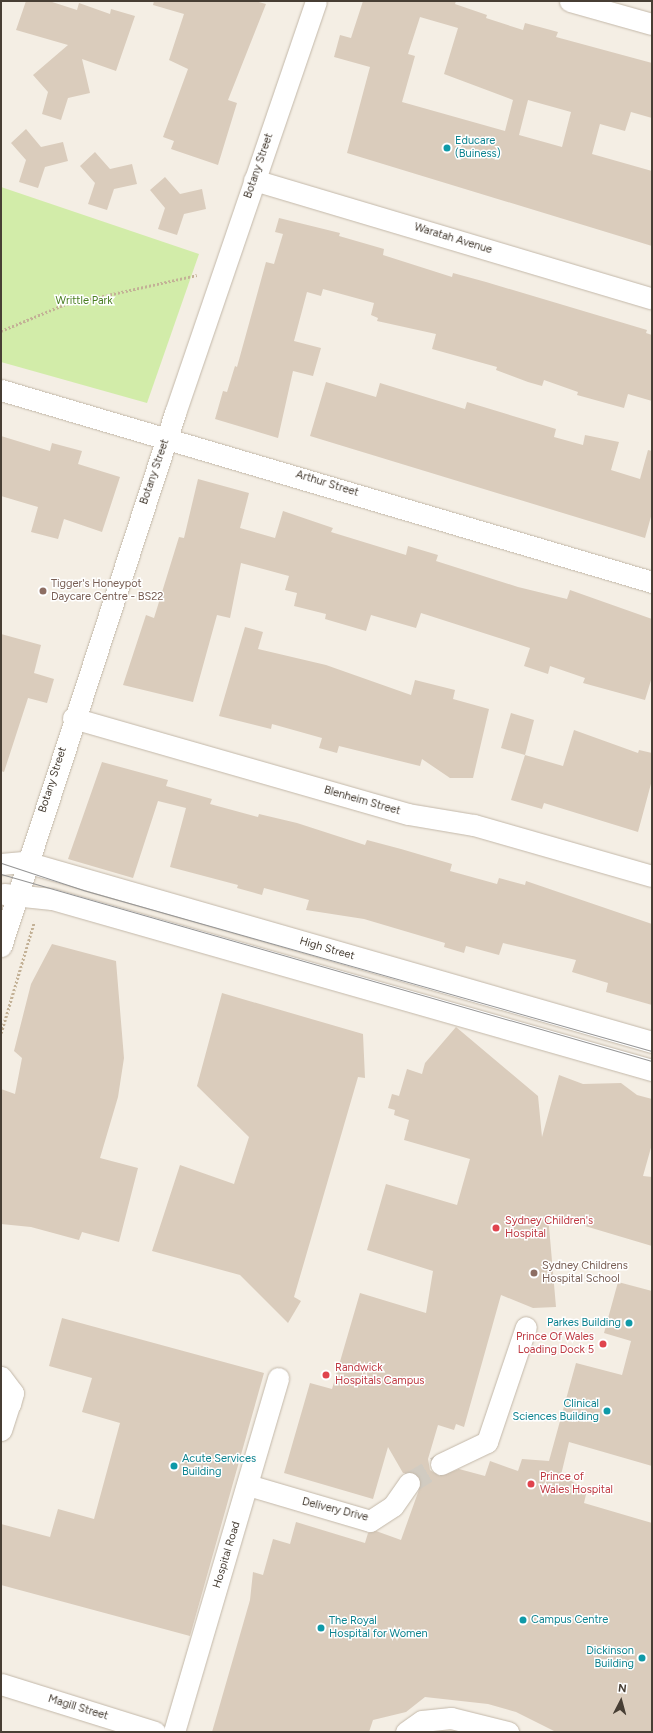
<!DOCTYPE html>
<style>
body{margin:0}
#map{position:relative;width:653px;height:1733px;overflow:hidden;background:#f4eee4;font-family:Figtree,sans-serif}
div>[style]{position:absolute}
.green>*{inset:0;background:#d2eca9}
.building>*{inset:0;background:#daccbc}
.minor-tunnel>*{height:21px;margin-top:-10.5px;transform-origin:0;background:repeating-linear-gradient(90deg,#d1cbc1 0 21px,transparent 0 31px)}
.path>*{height:2.5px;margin-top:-1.25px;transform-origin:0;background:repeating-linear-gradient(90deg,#c3b196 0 2px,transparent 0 4px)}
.roads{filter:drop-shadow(0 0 1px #c3b8a9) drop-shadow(0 0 1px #c3b8a9)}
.minor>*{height:21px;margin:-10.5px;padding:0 10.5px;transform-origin:10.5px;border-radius:10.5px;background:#fff}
.tram>*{height:1px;margin:-0.5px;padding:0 0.5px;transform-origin:0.5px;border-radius:0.5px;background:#959595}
.dots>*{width:11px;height:11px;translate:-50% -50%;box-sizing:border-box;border:2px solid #fff;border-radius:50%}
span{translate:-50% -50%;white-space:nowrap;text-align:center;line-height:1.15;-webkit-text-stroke:3px #fff;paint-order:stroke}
.culture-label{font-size:11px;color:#0d838f}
.left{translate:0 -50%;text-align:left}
.right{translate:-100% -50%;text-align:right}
.street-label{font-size:11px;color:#473e34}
.park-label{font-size:11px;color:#4a7e22}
.education-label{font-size:11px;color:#785e54}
.health-label{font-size:11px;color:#be3a42}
.frame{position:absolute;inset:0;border:2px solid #473e34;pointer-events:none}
.north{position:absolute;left:601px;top:1681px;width:40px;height:40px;-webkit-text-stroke:3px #fff;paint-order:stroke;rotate:6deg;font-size:11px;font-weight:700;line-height:16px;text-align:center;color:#473e34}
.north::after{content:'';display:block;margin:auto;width:14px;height:18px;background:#473e34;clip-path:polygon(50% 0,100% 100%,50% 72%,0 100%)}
</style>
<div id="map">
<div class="green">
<div style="clip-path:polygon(1px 187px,199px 254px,147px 403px,1px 362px)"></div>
</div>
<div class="building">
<div style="clip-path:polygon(26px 1px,49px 1px,77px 10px,79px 3px,110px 14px,111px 9px,135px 16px,116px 71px,82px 59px,90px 93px,68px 98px,61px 120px,42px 114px,48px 92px,33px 75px,68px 45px,16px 30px)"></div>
<div style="clip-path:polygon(154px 1px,255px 1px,266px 4px,228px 100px,237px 103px,218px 165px,171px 149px,174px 141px,163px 137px,188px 69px,169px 60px,184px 14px,153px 5px)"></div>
<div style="clip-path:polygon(evenodd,363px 1px,456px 1px,455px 4px,487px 15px,486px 18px,523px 30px,525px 23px,558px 32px,556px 37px,652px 63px,652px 118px,631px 112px,625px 131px,600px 124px,592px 154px,652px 171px,652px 246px,347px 153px,370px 67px,334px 57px,340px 35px,351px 38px,363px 1px,420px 17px,458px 28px,444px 74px,513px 100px,505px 131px,402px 102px,415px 56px,408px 54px,420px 17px,363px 1px,528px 100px,571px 112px,562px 147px,519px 135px,528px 100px)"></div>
<div style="clip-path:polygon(26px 129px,41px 147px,63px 142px,68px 161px,45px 167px,38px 188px,19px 182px,26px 160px,11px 143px)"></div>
<div style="clip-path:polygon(95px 152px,110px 169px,132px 164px,137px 184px,114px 189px,107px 210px,88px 204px,95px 183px,80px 166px)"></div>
<div style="clip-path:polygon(165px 177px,180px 194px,202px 189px,206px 209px,184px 214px,177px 235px,158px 229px,165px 208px,150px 190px)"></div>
<div style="clip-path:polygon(279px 218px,340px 233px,339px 236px,384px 249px,383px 255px,452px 277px,453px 273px,486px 282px,647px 330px,646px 333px,652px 335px,652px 401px,628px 394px,624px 408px,577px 395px,578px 392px,544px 380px,542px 386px,528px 382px,496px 370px,497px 367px,432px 349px,436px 334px,377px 321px,378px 318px,371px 315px,374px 303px,323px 289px,321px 296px,307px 292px,294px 341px,321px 348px,313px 376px,293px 371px,278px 438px,215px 419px,223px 391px,227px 392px,235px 366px,237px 367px,266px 262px,274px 264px,283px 234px,275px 232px)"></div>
<div style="clip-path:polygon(326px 382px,376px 397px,380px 383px,465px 409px,467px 402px,556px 429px,554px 437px,583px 445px,585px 435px,619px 442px,611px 470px,640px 479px,648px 450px,652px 451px,652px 513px,645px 538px,310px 436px)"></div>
<div style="clip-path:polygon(1px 436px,50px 451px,52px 443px,82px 451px,78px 464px,120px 477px,102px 532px,64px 519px,58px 539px,31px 532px,38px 507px,1px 496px)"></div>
<div style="clip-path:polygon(198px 479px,249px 493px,240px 528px,275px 538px,283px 511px,333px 528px,331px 532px,406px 555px,408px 546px,438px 555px,436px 561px,518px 587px,567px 599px,570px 590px,652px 619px,652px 677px,645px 700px,583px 683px,585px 678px,550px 666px,548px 674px,524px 666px,530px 648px,421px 613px,416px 628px,371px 615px,366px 631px,325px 619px,326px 614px,294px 606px,297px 593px,285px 590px,289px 576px,241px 563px,230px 618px,217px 615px,193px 702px,123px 685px,146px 615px,154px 618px,179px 537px,184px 538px)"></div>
<div style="clip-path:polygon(245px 627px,263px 632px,258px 649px,326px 665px,411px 695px,415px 680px,455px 690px,453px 699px,489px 709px,473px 778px,450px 778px,422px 759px,420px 766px,339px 746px,337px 753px,319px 748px,322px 738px,272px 724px,271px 729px,219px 716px)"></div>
<div style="clip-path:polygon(1px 634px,41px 645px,34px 673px,54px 679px,47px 703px,28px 698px,4px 772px,1px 771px)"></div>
<div style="clip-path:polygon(511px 713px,534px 720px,525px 755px,501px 748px)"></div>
<div style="clip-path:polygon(574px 730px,638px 753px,639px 750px,652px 753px,652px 780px,638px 832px,544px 803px,542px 809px,511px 800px,525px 755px,563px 766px)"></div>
<div style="clip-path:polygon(102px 762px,168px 780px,166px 786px,212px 799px,210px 804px,258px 817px,259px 814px,297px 823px,365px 845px,367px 840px,401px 849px,452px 864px,450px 871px,497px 884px,499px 878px,525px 885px,526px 881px,652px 924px,652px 1005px,606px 992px,608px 983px,572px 972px,576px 960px,503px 943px,499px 955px,466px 946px,464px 953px,444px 947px,445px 943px,364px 919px,306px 910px,309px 900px,264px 888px,262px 895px,237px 888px,238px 885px,170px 867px,186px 808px,158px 801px,133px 878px,68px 859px)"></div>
<div style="clip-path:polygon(52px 944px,116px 961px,124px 1058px,118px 1097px,100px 1158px,138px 1168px,119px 1242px,82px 1232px,79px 1240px,31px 1227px,1px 1224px,1px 1089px,15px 1094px,22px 1058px,14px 1051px,31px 984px)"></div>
<div style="clip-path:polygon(222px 993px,363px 1034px,365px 1078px,358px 1077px,294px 1297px,301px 1301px,288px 1323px,240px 1275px,152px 1251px,180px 1165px,234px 1184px,249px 1137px,197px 1086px)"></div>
<div style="clip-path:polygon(456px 1027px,538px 1096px,542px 1137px,559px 1075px,583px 1084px,621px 1083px,637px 1095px,652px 1099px,652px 1144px,643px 1176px,652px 1177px,652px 1246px,548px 1215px,556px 1307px,533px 1308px,501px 1295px,464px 1427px,456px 1424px,454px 1430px,438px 1425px,428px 1459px,430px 1470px,440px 1476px,459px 1469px,485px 1476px,490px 1461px,518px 1471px,522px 1459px,549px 1461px,576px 1363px,622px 1375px,631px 1341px,604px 1333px,618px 1282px,652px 1291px,652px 1466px,569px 1442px,561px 1475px,587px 1490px,584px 1503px,652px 1523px,652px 1732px,556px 1732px,516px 1712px,488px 1704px,425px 1697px,406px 1712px,373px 1720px,369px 1732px,212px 1732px,250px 1600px,253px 1572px,263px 1575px,273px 1539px,290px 1544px,296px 1522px,365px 1543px,368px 1533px,376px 1531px,401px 1540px,421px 1484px,416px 1473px,403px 1473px,388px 1447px,373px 1499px,284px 1473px,310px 1383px,332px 1389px,360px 1293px,426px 1313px,433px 1271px,367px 1250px,386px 1184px,457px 1205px,470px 1159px,404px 1140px,409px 1120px,394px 1115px,395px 1110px,388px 1108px,392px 1094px,399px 1096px,407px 1069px,422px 1074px,425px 1063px)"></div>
<div style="clip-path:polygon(62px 1318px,264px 1373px,190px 1636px,1px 1585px,1px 1524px,50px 1537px,58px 1509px,94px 1519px,120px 1423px,82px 1412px,92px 1378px,49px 1366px)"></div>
</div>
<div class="minor-tunnel">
<div style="left:409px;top:1483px;width:37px;rotate:-31deg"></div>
</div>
<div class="path">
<div style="left:1px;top:331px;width:67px;rotate:-22.8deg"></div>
<div style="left:63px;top:305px;width:137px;rotate:-12.6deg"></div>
<div style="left:1px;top:1033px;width:116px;rotate:-73.4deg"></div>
</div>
<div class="roads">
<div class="minor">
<div style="left:570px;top:1px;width:85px;rotate:15.7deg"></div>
<div style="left:254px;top:180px;width:415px;rotate:16.6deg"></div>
<div style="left:1px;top:390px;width:679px;rotate:16.43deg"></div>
<div style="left:73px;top:718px;width:348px;rotate:16deg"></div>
<div style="left:408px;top:814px;width:67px;rotate:9.5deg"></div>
<div style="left:474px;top:825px;width:185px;rotate:16deg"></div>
<div style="left:1px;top:864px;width:25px;rotate:-5deg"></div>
<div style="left:26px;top:862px;width:651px;rotate:16.04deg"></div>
<div style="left:4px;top:894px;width:48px;rotate:5.9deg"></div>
<div style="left:52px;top:899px;width:624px;rotate:15.91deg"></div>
<div style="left:1px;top:946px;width:561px;rotate:-71.92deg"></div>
<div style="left:175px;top:413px;width:435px;rotate:-71.1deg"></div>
<div style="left:1px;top:1377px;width:20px;rotate:53deg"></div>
<div style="left:13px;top:1393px;width:11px;rotate:105deg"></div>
<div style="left:10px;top:1404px;width:12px;rotate:138deg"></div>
<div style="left:1px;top:1430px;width:23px;rotate:-72deg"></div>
<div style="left:441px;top:1464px;width:51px;rotate:-25.6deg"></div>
<div style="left:487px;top:1442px;width:121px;rotate:-71.3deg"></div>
<div style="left:248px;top:1485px;width:127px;rotate:16.4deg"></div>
<div style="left:370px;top:1521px;width:27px;rotate:-33deg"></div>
<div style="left:393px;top:1506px;width:28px;rotate:-55deg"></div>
<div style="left:1px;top:1684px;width:161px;rotate:17.3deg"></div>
<div style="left:174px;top:1732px;width:369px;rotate:-73.6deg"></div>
<div style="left:406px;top:1732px;width:19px;rotate:-35deg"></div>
<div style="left:422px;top:1721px;width:29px;rotate:-6deg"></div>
<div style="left:451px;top:1718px;width:59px;rotate:13.8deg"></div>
</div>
</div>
<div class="tram">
<div style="left:1px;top:863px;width:86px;rotate:18.2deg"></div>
<div style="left:83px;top:890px;width:591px;rotate:15.8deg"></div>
<div style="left:1px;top:874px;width:677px;rotate:16.03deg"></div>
</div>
<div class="dots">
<div style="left:447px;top:148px;background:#0f9aa8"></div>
<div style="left:43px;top:591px;background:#8d6e63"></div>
<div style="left:496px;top:1228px;background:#e0444e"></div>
<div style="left:534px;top:1273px;background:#8d6e63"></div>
<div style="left:629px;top:1323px;background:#0f9aa8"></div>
<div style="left:603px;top:1344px;background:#e0444e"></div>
<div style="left:326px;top:1375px;background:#e0444e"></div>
<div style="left:607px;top:1411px;background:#0f9aa8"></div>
<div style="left:174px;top:1466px;background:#0f9aa8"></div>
<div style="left:531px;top:1484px;background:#e0444e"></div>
<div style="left:523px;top:1620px;background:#0f9aa8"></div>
<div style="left:321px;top:1628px;background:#0f9aa8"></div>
<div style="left:642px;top:1658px;background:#0f9aa8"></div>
</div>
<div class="culture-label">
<span class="left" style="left:455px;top:148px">Educare<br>(Buiness)</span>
<span class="right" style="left:621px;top:1323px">Parkes Building</span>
<span class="right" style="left:599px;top:1411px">Clinical<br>Sciences Building</span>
<span class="left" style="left:182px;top:1466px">Acute Services<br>Building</span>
<span class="left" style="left:531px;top:1620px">Campus Centre</span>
<span class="left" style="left:329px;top:1628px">The Royal<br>Hospital for Women</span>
<span class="right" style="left:634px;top:1658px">Dickinson<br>Building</span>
</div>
<div class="street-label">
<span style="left:259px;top:166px;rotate:-71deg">Botany Street</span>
<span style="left:453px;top:239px;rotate:17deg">Waratah Avenue</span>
<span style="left:155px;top:472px;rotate:-71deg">Botany Street</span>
<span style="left:327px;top:484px;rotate:17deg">Arthur Street</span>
<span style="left:53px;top:780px;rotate:-72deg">Botany Street</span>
<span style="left:362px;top:801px;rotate:16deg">Blenheim Street</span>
<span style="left:327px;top:949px;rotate:16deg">High Street</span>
<span style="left:335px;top:1510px;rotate:14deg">Delivery Drive</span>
<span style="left:227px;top:1555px;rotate:-73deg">Hospital Road</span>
<span style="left:78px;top:1708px;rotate:17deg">Magill Street</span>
</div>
<div class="park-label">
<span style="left:84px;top:301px">Writtle Park</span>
</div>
<div class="education-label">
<span class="left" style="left:51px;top:591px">Tigger's Honeypot<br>Daycare Centre - BS22</span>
<span class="left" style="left:542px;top:1273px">Sydney Childrens<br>Hospital School</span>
</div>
<div class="health-label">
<span class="left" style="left:505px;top:1228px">Sydney Children's<br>Hospital</span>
<span class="right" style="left:594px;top:1344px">Prince Of Wales<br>Loading Dock 5</span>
<span class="left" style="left:335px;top:1375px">Randwick<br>Hospitals Campus</span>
<span class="left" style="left:540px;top:1484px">Prince of<br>Wales Hospital</span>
</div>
<div class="frame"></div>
<div class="north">N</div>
</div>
